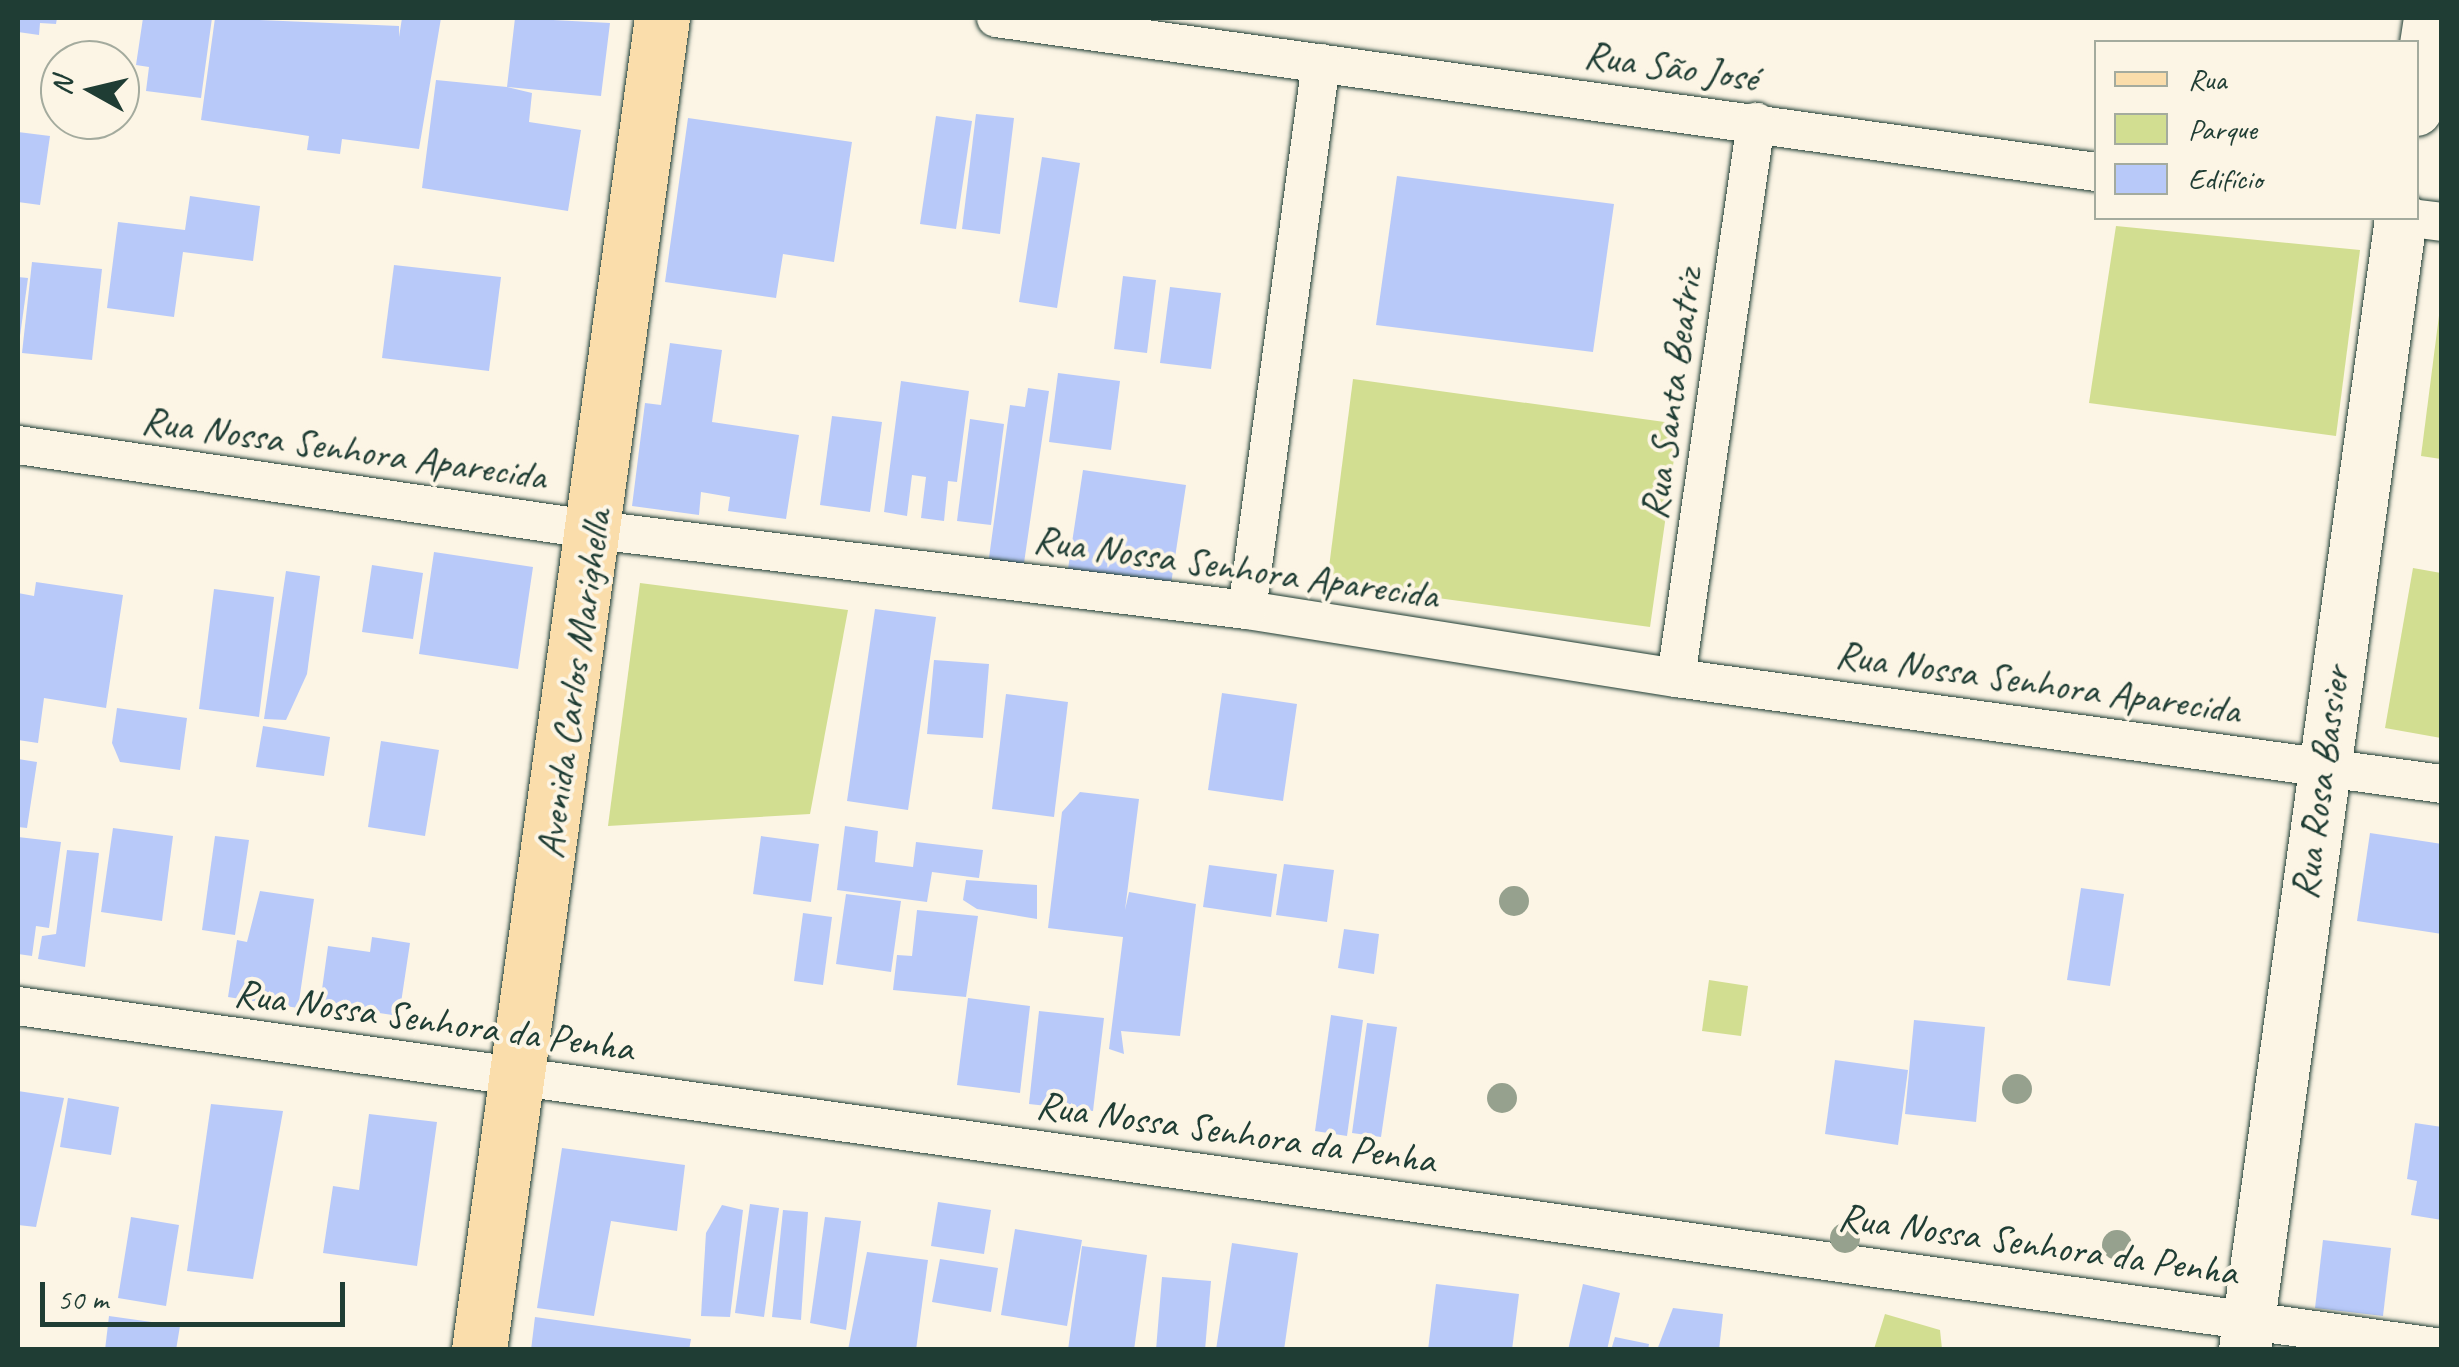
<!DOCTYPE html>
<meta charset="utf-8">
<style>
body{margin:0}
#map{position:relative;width:2459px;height:1367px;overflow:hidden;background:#fcf5e5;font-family:Caveat,sans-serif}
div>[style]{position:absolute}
.green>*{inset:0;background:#d2de91}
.building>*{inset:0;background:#b8c9f9}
.roads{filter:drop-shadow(0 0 2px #1f3d34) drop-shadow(0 0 2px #1f3d34)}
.street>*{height:38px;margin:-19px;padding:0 19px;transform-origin:19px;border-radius:19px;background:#fcf5e5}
.secondary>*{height:52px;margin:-26px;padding:0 26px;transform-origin:26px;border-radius:26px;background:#fcf5e5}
.primary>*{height:55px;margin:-27.5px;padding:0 27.5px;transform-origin:27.5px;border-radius:27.5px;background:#faddab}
.trees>*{width:30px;height:30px;margin:-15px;border-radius:50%;background:#96a18e}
span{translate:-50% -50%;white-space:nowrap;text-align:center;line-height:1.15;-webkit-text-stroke:8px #fcf5e5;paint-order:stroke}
.street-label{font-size:40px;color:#1f3d34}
.frame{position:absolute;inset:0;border:20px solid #1f3d34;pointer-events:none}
.legend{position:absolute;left:2094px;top:40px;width:325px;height:180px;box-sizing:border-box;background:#fcf5e5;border:2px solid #a4ab9e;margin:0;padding:12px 18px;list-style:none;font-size:30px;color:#1f3d34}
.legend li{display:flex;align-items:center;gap:20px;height:50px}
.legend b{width:50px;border:2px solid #a4ab9e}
.north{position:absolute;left:40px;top:40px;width:100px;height:100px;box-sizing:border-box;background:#fcf5e5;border:2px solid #a4ab9e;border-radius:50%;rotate:278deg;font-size:28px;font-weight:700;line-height:40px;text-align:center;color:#1f3d34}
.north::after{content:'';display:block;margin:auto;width:35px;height:45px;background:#1f3d34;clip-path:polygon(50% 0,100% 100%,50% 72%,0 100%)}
.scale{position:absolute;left:40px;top:1282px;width:305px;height:45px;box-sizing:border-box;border:5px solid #1f3d34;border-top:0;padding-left:12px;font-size:30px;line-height:35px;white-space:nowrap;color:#1f3d34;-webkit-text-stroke:8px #fcf5e5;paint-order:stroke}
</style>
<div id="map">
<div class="green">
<div style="clip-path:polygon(2116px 226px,2360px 250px,2336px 436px,2089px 403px)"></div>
<div style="clip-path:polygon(2441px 300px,2441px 459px,2421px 456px)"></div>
<div style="clip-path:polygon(1353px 379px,1679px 424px,1650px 627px,1327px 583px)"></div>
<div style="clip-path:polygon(2413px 568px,2441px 573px,2441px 738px,2385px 728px)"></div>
<div style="clip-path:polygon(640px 583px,848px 610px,810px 814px,608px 826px)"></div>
<div style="clip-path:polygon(1709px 980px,1748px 986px,1741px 1036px,1702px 1031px)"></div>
<div style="clip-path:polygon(1885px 1314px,1940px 1330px,1942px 1349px,1874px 1349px)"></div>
</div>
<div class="building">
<div style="clip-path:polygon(18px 18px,57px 18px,56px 24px,40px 23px,39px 35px,18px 32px)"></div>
<div style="clip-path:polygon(143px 18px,212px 18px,201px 98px,146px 91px,149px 67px,136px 65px)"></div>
<div style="clip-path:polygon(215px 18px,399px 26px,399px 37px,402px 18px,441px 18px,419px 149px,342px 139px,340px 154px,307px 150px,309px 136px,201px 120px)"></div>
<div style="clip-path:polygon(515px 18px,610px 23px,601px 96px,507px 87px,532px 93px,529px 122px,581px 130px,568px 211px,422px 188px,436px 80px,507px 87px)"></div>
<div style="clip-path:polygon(976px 114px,1014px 118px,1000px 234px,962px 229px)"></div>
<div style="clip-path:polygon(936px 116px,972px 121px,956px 229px,920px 224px)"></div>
<div style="clip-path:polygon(688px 118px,852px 142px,834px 262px,783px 254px,776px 298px,665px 282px)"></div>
<div style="clip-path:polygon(18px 132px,50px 136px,40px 205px,18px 202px)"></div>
<div style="clip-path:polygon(1042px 157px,1080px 163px,1057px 308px,1019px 302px)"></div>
<div style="clip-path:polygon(1397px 176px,1614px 204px,1593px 352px,1376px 325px)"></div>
<div style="clip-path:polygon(190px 196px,260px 206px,253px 261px,183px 252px,174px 317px,107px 308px,118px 222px,185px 230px)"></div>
<div style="clip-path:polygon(32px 262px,102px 269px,92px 360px,22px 353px)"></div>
<div style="clip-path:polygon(394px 265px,501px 277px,489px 371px,382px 358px)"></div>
<div style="clip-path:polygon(1123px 276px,1156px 280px,1147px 353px,1114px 349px)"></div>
<div style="clip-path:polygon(18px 277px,28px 278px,20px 336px,18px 336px)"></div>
<div style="clip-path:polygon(1170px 287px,1221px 293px,1211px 369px,1160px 363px)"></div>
<div style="clip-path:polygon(670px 343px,722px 350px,712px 422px,799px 435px,786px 519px,728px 511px,730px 497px,701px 492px,699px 515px,632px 506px,645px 403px,661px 405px)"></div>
<div style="clip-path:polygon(1058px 373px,1120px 381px,1111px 450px,1049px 442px)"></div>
<div style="clip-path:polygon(901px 381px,969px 391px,957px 482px,948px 481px,944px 521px,921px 518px,926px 477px,912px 475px,907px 516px,884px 512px)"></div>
<div style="clip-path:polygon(1028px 388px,1049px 391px,1023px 570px,988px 565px,1010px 405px,1025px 407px)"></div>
<div style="clip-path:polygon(832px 416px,882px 422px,870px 512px,820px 505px)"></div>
<div style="clip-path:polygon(970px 419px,1004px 424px,991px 525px,957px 521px)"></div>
<div style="clip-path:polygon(1083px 470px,1186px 485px,1171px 584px,1068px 569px)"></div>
<div style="clip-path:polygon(434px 552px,533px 567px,518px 669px,419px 654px)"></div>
<div style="clip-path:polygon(372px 565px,423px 573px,413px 639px,362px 632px)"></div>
<div style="clip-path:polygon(286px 571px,320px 576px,307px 674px,286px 720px,264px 719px)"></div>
<div style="clip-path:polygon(36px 582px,123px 595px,106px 708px,44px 698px,38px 743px,18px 740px,18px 593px,34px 596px)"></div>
<div style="clip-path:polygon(214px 589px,274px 597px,259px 717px,199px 709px)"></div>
<div style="clip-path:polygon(875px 609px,936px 617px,908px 810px,847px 801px)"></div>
<div style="clip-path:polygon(934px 660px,989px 664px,983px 738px,927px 734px)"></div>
<div style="clip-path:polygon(1222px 693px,1297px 704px,1283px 801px,1208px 790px)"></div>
<div style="clip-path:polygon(1006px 694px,1068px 702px,1054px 817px,992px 809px)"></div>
<div style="clip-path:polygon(117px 708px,187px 718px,180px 770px,120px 762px,112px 743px)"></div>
<div style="clip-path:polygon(263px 726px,330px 737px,324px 776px,256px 767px)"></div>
<div style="clip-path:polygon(381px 741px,439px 750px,425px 836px,368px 827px)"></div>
<div style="clip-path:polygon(18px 759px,37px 762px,27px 828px,18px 827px)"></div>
<div style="clip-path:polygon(1080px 792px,1139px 799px,1125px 910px,1129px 892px,1196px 904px,1180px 1036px,1121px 1031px,1124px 1054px,1109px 1049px,1123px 937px,1048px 928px,1062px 812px)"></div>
<div style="clip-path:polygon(845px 826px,878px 831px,875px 862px,913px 867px,916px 842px,983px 850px,979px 878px,932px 872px,927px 902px,837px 890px)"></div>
<div style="clip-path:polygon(113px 828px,173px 836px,162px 921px,101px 912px)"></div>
<div style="clip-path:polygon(2370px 833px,2442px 844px,2442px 934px,2357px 921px)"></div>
<div style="clip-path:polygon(215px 836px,249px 840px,235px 935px,202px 930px)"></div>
<div style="clip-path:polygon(761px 836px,819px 844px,811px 902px,753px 894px)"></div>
<div style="clip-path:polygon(18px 837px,61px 842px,49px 928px,36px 926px,32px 956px,18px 954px)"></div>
<div style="clip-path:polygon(67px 850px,99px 853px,85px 967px,38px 959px,42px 936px,56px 934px)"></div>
<div style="clip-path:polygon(1284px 864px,1334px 870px,1327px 922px,1276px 915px)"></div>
<div style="clip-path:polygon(1209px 865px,1277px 874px,1271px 917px,1203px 907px)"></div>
<div style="clip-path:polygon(966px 880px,1037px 885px,1037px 919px,977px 909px,963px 900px)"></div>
<div style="clip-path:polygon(2081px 888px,2124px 894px,2110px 986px,2067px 980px)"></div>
<div style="clip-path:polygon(260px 891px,314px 899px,298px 1008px,228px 997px,237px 940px,247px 942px)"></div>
<div style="clip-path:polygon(846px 894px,901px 901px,891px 972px,836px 964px)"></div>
<div style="clip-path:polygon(917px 910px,978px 916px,966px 997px,893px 990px,897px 955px,912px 956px)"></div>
<div style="clip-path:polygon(803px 913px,832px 917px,823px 985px,794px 981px)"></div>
<div style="clip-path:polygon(1344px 929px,1379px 934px,1374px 974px,1338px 968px)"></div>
<div style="clip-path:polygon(372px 937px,410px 943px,399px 1016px,320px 1004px,328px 946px,370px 952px)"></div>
<div style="clip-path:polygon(968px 998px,1030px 1006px,1020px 1093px,957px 1085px)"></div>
<div style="clip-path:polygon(1039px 1011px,1104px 1018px,1093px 1111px,1029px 1104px)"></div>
<div style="clip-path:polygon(1331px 1015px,1363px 1020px,1347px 1136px,1315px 1131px)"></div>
<div style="clip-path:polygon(1914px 1020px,1985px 1027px,1976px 1122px,1905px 1114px)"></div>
<div style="clip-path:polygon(1367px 1023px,1397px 1027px,1381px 1137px,1352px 1133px)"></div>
<div style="clip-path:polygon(1835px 1060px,1908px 1070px,1898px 1145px,1825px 1134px)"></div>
<div style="clip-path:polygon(18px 1091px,64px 1098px,36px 1227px,18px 1225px)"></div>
<div style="clip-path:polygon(68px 1098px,119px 1107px,111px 1155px,60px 1147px)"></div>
<div style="clip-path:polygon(211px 1104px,283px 1111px,253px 1279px,187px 1271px)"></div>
<div style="clip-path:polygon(369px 1114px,437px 1122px,417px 1266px,323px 1253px,333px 1186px,359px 1190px)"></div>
<div style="clip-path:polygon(2415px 1123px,2442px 1127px,2442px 1220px,2411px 1215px,2417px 1181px,2407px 1179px)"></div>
<div style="clip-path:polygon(562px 1148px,685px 1165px,677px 1231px,611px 1221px,594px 1316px,537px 1308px)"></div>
<div style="clip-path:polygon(938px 1202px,991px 1210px,984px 1254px,931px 1246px)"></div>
<div style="clip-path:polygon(750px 1204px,779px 1208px,764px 1317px,735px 1313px)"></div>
<div style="clip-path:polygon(722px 1205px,743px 1210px,730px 1317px,701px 1316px,706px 1233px)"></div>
<div style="clip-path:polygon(783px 1210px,808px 1212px,801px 1320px,772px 1317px)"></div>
<div style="clip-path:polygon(131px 1217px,179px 1225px,166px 1306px,118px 1298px)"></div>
<div style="clip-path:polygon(825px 1217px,861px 1221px,846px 1330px,810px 1323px)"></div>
<div style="clip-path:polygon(1015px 1229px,1082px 1240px,1067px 1326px,1001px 1315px)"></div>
<div style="clip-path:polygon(2323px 1240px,2391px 1248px,2383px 1316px,2315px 1308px)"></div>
<div style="clip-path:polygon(1232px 1243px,1298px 1253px,1284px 1350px,1216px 1350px)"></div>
<div style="clip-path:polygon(1082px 1246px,1147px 1255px,1134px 1350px,1068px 1350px)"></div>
<div style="clip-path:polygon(867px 1252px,928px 1260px,916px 1350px,848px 1350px)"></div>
<div style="clip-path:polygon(940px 1259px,998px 1268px,991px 1312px,932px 1302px)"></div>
<div style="clip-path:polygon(1162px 1277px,1211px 1281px,1205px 1350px,1156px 1350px)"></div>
<div style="clip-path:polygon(1436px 1284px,1519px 1294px,1512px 1350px,1428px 1350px)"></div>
<div style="clip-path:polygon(1583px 1284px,1620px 1293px,1607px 1350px,1568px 1350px)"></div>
<div style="clip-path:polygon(1673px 1308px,1723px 1314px,1719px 1350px,1657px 1350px)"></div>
<div style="clip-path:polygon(109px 1316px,180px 1326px,176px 1350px,105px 1350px)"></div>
<div style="clip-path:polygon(535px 1317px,691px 1339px,689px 1350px,531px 1350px)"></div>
<div style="clip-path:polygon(1615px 1337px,1649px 1344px,1648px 1350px,1611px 1350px)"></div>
</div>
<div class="roads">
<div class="street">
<div style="left:996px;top:18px;width:1111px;rotate:7.97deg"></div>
<div style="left:2411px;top:218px;width:31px;rotate:7deg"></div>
<div style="left:18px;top:445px;width:584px;rotate:8.37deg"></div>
<div style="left:596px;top:530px;width:656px;rotate:7.01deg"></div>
<div style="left:1247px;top:610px;width:434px;rotate:9deg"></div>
<div style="left:1676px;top:678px;width:773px;rotate:7.88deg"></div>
<div style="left:1247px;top:610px;width:552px;rotate:-82.3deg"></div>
<div style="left:1676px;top:678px;width:562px;rotate:-81.81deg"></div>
<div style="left:18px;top:1006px;width:2448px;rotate:8.03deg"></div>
</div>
<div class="secondary">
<div style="left:2416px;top:110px;width:93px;rotate:-81.3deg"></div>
<div style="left:2245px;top:1350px;width:1143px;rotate:-82.15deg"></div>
</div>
<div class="primary">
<div style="left:479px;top:1350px;width:1345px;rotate:-82.18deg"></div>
</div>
</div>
<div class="trees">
<div style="left:1514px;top:901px"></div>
<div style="left:2017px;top:1089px"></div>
<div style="left:1502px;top:1098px"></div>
<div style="left:1845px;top:1238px"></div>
<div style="left:2117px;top:1245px"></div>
</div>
<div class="street-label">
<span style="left:1671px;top:66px;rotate:8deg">Rua São José</span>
<span style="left:1671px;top:394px;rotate:-82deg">Rua Santa Beatriz</span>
<span style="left:344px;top:448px;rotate:8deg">Rua Nossa Senhora Aparecida</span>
<span style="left:1236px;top:567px;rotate:8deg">Rua Nossa Senhora Aparecida</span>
<span style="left:2038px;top:682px;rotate:8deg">Rua Nossa Senhora Aparecida</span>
<span style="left:573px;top:684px;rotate:-82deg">Avenida Carlos Marighella</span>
<span style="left:2320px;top:783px;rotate:-82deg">Rua Rosa Bassier</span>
<span style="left:434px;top:1020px;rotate:8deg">Rua Nossa Senhora da Penha</span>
<span style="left:1236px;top:1132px;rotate:8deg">Rua Nossa Senhora da Penha</span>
<span style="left:2038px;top:1244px;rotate:8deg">Rua Nossa Senhora da Penha</span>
</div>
<div class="frame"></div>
<ul class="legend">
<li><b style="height:12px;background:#faddab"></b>Rua</li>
<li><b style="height:28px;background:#d2de91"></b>Parque</li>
<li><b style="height:28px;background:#b8c9f9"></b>Edifício</li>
</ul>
<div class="north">N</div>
<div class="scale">50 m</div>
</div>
